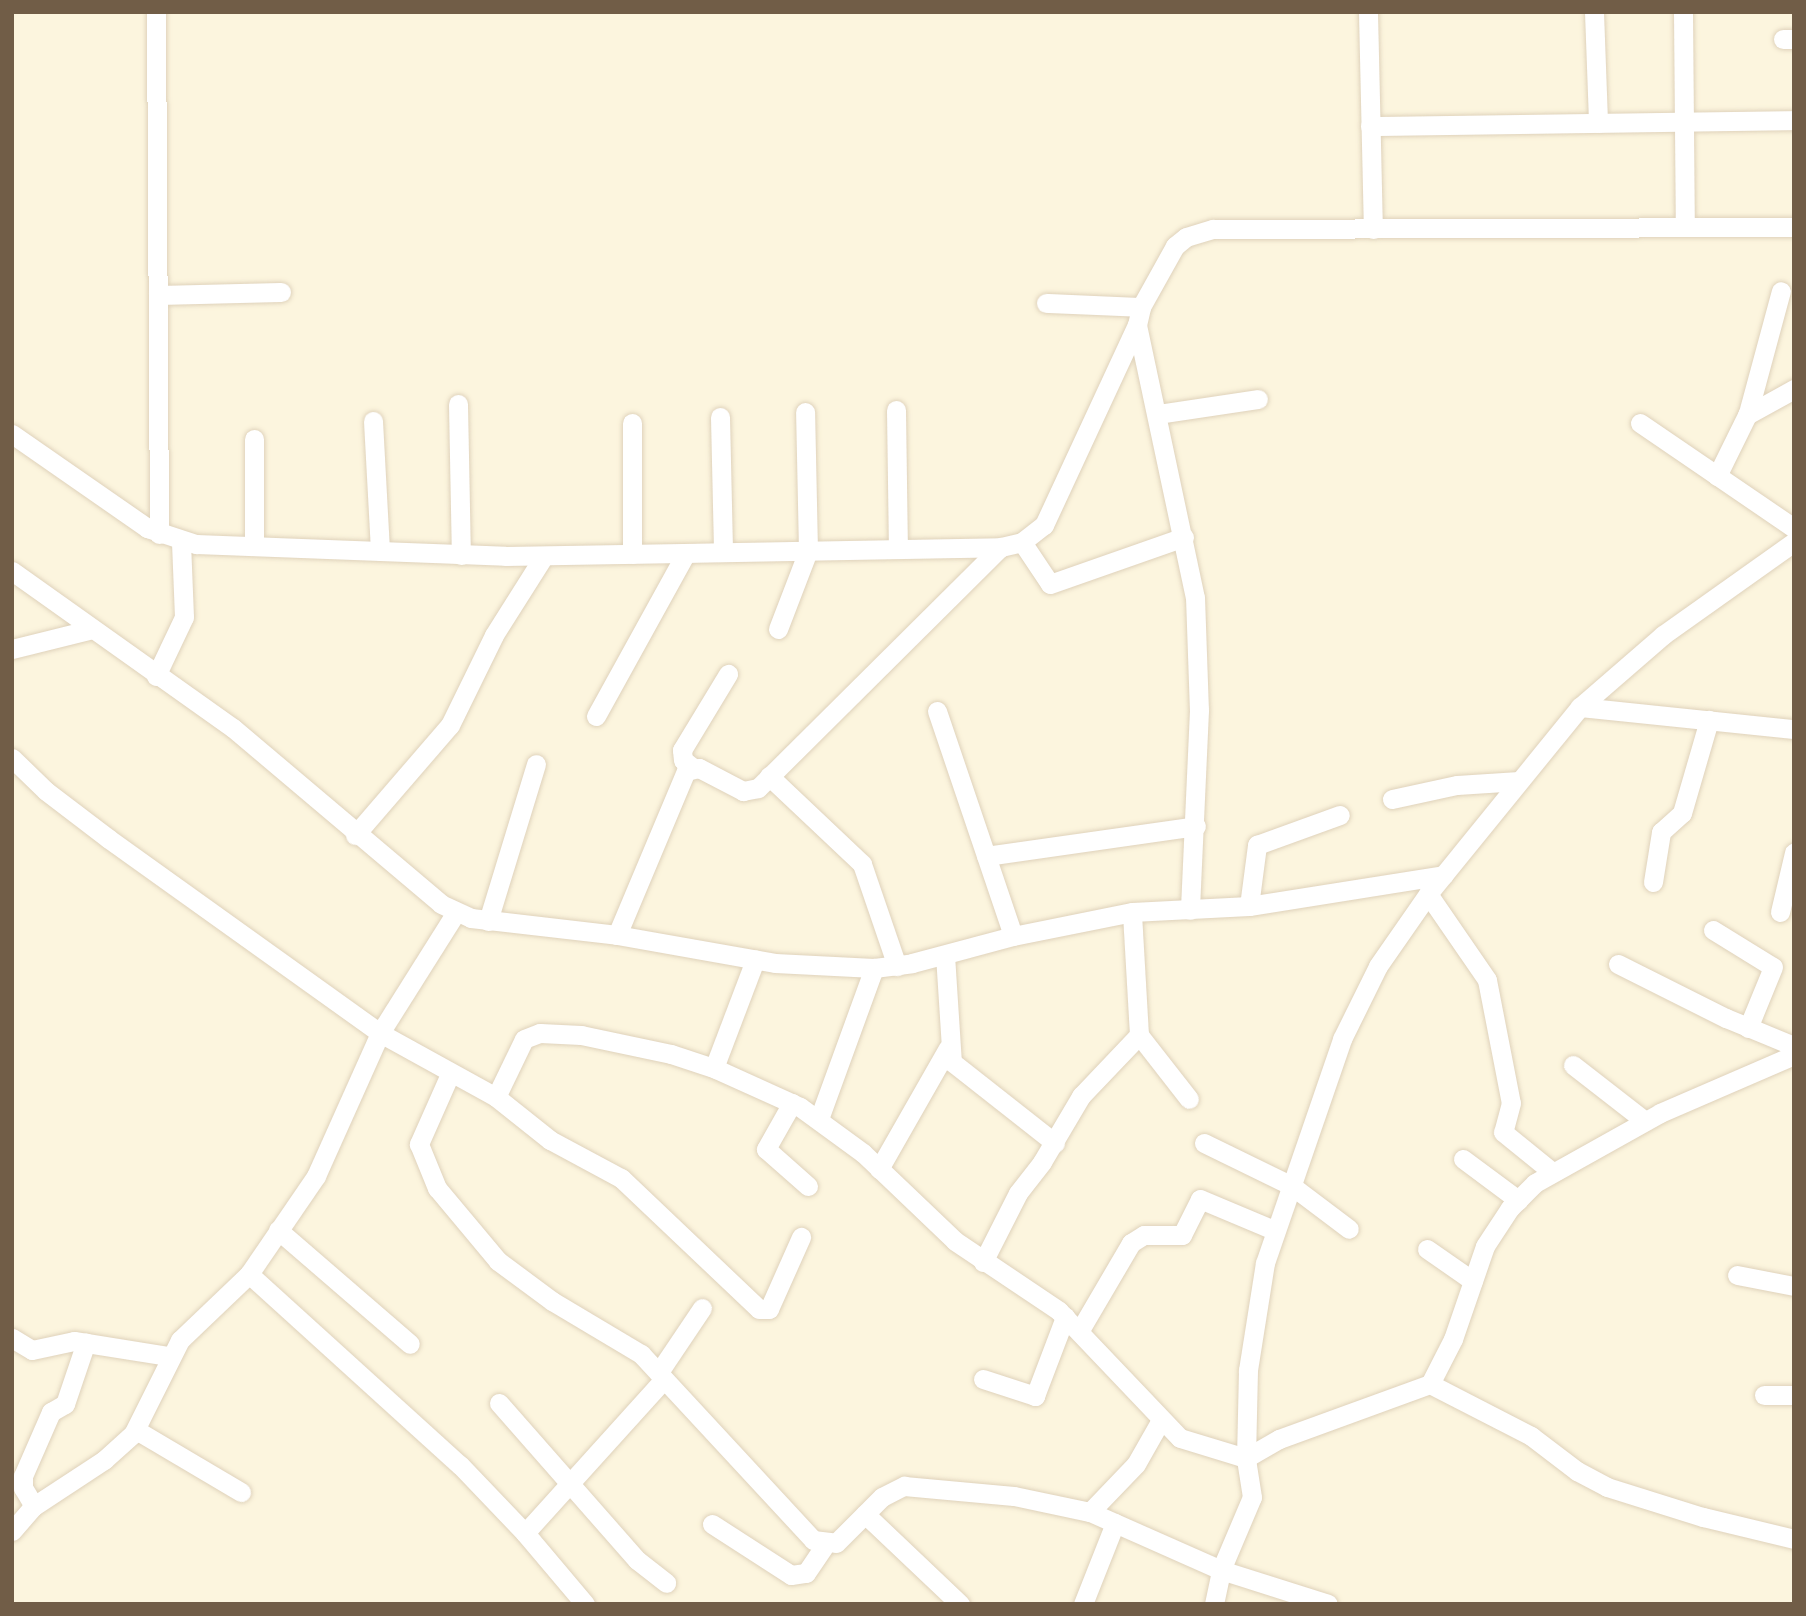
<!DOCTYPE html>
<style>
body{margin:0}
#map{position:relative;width:1806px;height:1616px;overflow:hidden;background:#fcf5de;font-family:"Work Sans",sans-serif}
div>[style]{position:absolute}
.roads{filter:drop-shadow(0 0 2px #dfd2bb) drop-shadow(0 0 2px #dfd2bb)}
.minor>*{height:19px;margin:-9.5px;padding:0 9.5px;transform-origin:9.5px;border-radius:9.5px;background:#fff}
span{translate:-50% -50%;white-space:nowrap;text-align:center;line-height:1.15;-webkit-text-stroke:7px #fff9e4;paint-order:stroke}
.frame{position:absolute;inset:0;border:14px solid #715d47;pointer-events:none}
</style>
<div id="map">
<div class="roads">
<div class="minor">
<div style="left:156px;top:12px;width:522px;rotate:89.67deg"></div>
<div style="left:1368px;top:12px;width:217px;rotate:88.7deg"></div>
<div style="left:1594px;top:12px;width:111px;rotate:87.9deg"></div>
<div style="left:1683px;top:12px;width:215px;rotate:89.5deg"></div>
<div style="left:1783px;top:39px;width:11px"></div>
<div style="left:1370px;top:126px;width:424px;rotate:-0.8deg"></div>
<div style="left:158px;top:295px;width:123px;rotate:-1.4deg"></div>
<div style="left:1046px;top:303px;width:95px;rotate:2.4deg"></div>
<div style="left:1137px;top:325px;width:278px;rotate:78deg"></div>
<div style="left:1195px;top:597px;width:113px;rotate:88deg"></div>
<div style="left:1199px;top:710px;width:200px;rotate:92.6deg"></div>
<div style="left:458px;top:404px;width:151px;rotate:88.9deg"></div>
<div style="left:896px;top:410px;width:139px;rotate:89.2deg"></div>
<div style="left:1158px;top:414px;width:101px;rotate:-8.5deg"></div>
<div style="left:1747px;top:415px;width:54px;rotate:-29deg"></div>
<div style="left:720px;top:417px;width:135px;rotate:88.7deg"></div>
<div style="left:373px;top:421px;width:130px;rotate:86.9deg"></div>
<div style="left:632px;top:423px;width:131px;rotate:90deg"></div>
<div style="left:1640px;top:423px;width:186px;rotate:34.3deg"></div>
<div style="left:12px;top:434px;width:165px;rotate:34.8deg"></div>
<div style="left:147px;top:528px;width:52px;rotate:18.1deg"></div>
<div style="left:196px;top:544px;width:309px;rotate:2.2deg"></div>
<div style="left:505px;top:556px;width:496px;rotate:-1deg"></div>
<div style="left:1001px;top:547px;width:22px;rotate:-13deg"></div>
<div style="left:1022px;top:542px;width:28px;rotate:-38deg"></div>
<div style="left:1044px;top:525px;width:221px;rotate:-65.1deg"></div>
<div style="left:1137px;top:325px;width:18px;rotate:-77deg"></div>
<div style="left:1141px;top:307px;width:70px;rotate:-60.9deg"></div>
<div style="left:1175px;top:246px;width:14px;rotate:-39deg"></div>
<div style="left:1186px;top:237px;width:28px;rotate:-17deg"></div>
<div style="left:1213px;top:229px;width:581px;rotate:-0.2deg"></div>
<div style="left:254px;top:439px;width:107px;rotate:90deg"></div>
<div style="left:1717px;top:476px;width:70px;rotate:-63.8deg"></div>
<div style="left:1748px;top:413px;width:126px;rotate:-74.9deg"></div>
<div style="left:1022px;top:542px;width:50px;rotate:56.3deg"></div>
<div style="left:1050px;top:584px;width:142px;rotate:-19.3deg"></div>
<div style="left:12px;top:571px;width:271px;rotate:35.4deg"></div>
<div style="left:233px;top:728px;width:272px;rotate:40.2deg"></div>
<div style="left:441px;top:904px;width:33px;rotate:25deg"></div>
<div style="left:471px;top:918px;width:147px;rotate:6.6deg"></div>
<div style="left:617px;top:935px;width:160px;rotate:10deg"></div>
<div style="left:775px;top:963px;width:99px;rotate:2.9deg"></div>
<div style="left:874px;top:968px;width:38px;rotate:-7deg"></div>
<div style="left:912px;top:963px;width:105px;rotate:-15deg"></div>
<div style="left:1013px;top:936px;width:121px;rotate:-11.4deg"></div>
<div style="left:1132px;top:912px;width:117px;rotate:-2.9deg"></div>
<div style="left:1249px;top:906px;width:197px;rotate:-9deg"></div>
<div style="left:778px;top:629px;width:84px;rotate:-69deg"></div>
<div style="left:808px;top:551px;width:139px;rotate:-91.2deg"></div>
<div style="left:12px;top:649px;width:82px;rotate:-14deg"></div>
<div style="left:156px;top:676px;width:65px;rotate:-64.6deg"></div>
<div style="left:184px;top:617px;width:76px;rotate:-92.3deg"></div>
<div style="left:1580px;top:707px;width:215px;rotate:5.9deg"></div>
<div style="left:937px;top:711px;width:237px;rotate:71.3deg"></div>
<div style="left:596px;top:716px;width:186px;rotate:-61.1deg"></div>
<div style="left:12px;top:758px;width:47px;rotate:44.1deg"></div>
<div style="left:46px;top:791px;width:79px;rotate:37.3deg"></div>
<div style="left:109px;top:839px;width:333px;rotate:35.6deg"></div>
<div style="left:380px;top:1033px;width:132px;rotate:28.9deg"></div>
<div style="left:496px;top:1097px;width:69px;rotate:38.5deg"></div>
<div style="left:550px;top:1140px;width:81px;rotate:28.2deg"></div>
<div style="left:621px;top:1178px;width:190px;rotate:43.5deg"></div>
<div style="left:759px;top:1309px;width:10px"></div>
<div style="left:769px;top:1309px;width:79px;rotate:-66deg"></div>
<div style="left:692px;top:767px;width:11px;rotate:-142deg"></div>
<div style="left:683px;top:760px;width:10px;rotate:-96deg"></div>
<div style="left:682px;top:750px;width:89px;rotate:-58.8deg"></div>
<div style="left:769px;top:776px;width:128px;rotate:43.4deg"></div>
<div style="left:862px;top:864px;width:108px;rotate:71.1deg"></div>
<div style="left:1392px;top:799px;width:66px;rotate:-12.2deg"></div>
<div style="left:1457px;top:785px;width:62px;rotate:-3.7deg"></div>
<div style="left:355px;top:835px;width:145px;rotate:-49.2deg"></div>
<div style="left:450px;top:725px;width:100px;rotate:-63.9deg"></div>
<div style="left:494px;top:635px;width:93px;rotate:-57.7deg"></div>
<div style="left:986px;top:856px;width:212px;rotate:-8.1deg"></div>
<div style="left:1653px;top:882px;width:51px;rotate:-80.9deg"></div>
<div style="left:1661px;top:832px;width:28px;rotate:-42deg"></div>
<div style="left:1682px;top:813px;width:97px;rotate:-73.8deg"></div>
<div style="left:1428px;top:894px;width:104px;rotate:55.5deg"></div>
<div style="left:1487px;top:980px;width:125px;rotate:79deg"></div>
<div style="left:1511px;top:1103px;width:30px;rotate:105deg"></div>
<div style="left:1503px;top:1132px;width:62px;rotate:39.1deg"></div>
<div style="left:1249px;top:906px;width:62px;rotate:-82.5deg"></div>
<div style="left:1257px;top:845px;width:88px;rotate:-19.9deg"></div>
<div style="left:1780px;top:912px;width:61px;rotate:-76.7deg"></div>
<div style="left:488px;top:921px;width:164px;rotate:-73deg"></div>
<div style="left:1713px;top:930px;width:70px;rotate:31.7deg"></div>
<div style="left:1773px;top:967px;width:66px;rotate:112.3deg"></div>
<div style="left:617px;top:935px;width:178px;rotate:-67.2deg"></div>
<div style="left:686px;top:771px;width:13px;rotate:-13deg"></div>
<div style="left:699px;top:768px;width:50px;rotate:27.6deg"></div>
<div style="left:743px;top:791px;width:15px;rotate:-11deg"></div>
<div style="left:758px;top:788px;width:342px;rotate:-44.8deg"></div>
<div style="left:945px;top:955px;width:107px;rotate:86.3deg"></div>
<div style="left:952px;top:1062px;width:131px;rotate:38.2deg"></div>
<div style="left:1618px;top:964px;width:121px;rotate:26.6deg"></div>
<div style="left:1726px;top:1018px;width:74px;rotate:22.4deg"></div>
<div style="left:1139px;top:1035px;width:81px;rotate:52deg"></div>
<div style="left:1573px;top:1065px;width:91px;rotate:37.9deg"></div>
<div style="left:714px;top:1068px;width:116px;rotate:-69.2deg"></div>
<div style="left:450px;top:1074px;width:77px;rotate:113.9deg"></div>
<div style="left:419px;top:1144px;width:48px;rotate:67.8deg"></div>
<div style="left:437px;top:1188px;width:95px;rotate:50.1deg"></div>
<div style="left:498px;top:1261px;width:67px;rotate:36.5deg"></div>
<div style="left:552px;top:1301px;width:104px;rotate:30.8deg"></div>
<div style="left:641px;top:1354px;width:253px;rotate:47.2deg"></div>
<div style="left:813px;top:1540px;width:23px;rotate:7deg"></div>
<div style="left:836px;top:1543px;width:65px;rotate:-45deg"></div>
<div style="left:882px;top:1497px;width:25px;rotate:-27deg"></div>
<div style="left:904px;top:1486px;width:110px;rotate:5.2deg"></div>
<div style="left:1014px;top:1496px;width:78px;rotate:11.9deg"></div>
<div style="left:1090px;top:1512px;width:143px;rotate:23.9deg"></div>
<div style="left:1221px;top:1570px;width:112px;rotate:17.6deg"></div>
<div style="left:496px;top:1097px;width:64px;rotate:-64.2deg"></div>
<div style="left:524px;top:1039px;width:17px;rotate:-21deg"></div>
<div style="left:540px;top:1033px;width:41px;rotate:2.8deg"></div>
<div style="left:581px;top:1035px;width:92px;rotate:11.9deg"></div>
<div style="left:671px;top:1054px;width:47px;rotate:18.4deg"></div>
<div style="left:716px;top:1069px;width:92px;rotate:24.3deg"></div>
<div style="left:800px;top:1107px;width:78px;rotate:36.1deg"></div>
<div style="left:863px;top:1153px;width:127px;rotate:43.7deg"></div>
<div style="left:955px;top:1241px;width:125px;rotate:33.9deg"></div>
<div style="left:1059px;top:1311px;width:175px;rotate:46.4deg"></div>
<div style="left:1180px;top:1438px;width:69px;rotate:16.9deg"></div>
<div style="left:1246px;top:1458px;width:38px;rotate:-30deg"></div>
<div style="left:1279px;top:1439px;width:161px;rotate:-20deg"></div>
<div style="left:1430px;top:1384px;width:51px;rotate:-62.9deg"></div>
<div style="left:1453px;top:1339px;width:98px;rotate:-71deg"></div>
<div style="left:1485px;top:1246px;width:45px;rotate:-56.7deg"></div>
<div style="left:1510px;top:1208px;width:35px;rotate:-45deg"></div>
<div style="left:1535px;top:1183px;width:143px;rotate:-29.2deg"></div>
<div style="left:1660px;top:1113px;width:146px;rotate:-23.4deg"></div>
<div style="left:792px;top:1103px;width:53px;rotate:119.5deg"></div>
<div style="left:766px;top:1149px;width:56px;rotate:41.4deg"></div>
<div style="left:819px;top:1119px;width:161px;rotate:-70deg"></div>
<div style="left:1204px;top:1143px;width:98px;rotate:26deg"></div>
<div style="left:1292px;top:1186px;width:71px;rotate:37deg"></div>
<div style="left:1463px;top:1159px;width:69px;rotate:36.7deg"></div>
<div style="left:879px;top:1169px;width:139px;rotate:-60.3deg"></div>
<div style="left:278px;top:1230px;width:174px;rotate:40.8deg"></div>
<div style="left:1427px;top:1249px;width:56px;rotate:34.8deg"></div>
<div style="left:983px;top:1262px;width:77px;rotate:-63.1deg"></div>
<div style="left:1018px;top:1193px;width:39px;rotate:-52deg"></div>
<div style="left:1042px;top:1162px;width:77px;rotate:-59.4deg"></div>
<div style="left:1081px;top:1096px;width:84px;rotate:-46.4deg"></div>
<div style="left:1139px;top:1035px;width:123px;rotate:-93.3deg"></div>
<div style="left:249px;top:1274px;width:285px;rotate:42.2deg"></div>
<div style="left:460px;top:1465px;width:94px;rotate:46.3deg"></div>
<div style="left:525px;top:1533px;width:207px;rotate:-47.9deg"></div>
<div style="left:1737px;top:1275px;width:58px;rotate:10.9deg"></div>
<div style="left:1080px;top:1330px;width:101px;rotate:-59.6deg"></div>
<div style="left:1131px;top:1243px;width:15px;rotate:-32deg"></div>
<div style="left:1144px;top:1235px;width:38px"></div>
<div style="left:1182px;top:1235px;width:40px;rotate:-63.4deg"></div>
<div style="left:1200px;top:1199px;width:82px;rotate:22.8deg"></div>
<div style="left:12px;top:1338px;width:23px;rotate:31deg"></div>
<div style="left:32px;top:1350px;width:43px;rotate:-12.1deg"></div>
<div style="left:74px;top:1341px;width:96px;rotate:9deg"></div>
<div style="left:659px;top:1372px;width:77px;rotate:-56.1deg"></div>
<div style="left:983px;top:1379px;width:55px;rotate:18.1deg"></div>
<div style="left:1035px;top:1396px;width:85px;rotate:-69.2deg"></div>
<div style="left:1430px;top:1384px;width:114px;rotate:27.2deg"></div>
<div style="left:1531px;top:1436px;width:58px;rotate:37.3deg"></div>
<div style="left:1577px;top:1471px;width:34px;rotate:28deg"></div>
<div style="left:1607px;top:1487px;width:101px;rotate:17.4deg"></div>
<div style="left:1703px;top:1517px;width:94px;rotate:13.6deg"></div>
<div style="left:1764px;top:1395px;width:30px"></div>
<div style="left:499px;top:1403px;width:209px;rotate:48.7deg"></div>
<div style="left:637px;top:1560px;width:37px;rotate:38deg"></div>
<div style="left:136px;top:1430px;width:122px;rotate:30.6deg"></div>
<div style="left:34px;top:1506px;width:21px;rotate:-121deg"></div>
<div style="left:23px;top:1488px;width:12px;rotate:-90deg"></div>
<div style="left:23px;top:1476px;width:70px;rotate:-66.4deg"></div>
<div style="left:51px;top:1412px;width:16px;rotate:-30deg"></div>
<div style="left:65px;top:1404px;width:65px;rotate:-71.3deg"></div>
<div style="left:1090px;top:1512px;width:66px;rotate:-46.2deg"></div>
<div style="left:1136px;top:1464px;width:51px;rotate:-60.4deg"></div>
<div style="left:865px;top:1514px;width:131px;rotate:43.5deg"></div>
<div style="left:712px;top:1524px;width:94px;rotate:32.8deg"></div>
<div style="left:791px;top:1575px;width:15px;rotate:-8deg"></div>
<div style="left:806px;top:1573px;width:34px;rotate:-56deg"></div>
<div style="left:12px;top:1531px;width:33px;rotate:-49deg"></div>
<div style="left:34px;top:1506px;width:84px;rotate:-33.3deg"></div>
<div style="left:104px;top:1460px;width:39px;rotate:-42deg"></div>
<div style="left:133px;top:1434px;width:105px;rotate:-63.4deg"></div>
<div style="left:180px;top:1340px;width:95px;rotate:-43.7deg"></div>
<div style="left:249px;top:1274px;width:119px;rotate:-55.6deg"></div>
<div style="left:316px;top:1176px;width:157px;rotate:-65.9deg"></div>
<div style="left:380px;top:1033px;width:141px;rotate:-57.8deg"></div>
<div style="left:525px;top:1533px;width:93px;rotate:49.8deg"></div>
<div style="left:1083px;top:1604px;width:87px;rotate:-68.4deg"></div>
<div style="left:1214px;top:1604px;width:35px;rotate:-78deg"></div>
<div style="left:1221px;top:1570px;width:79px;rotate:-67deg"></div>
<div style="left:1252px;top:1497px;width:39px;rotate:-99deg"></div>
<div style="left:1246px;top:1458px;width:88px;rotate:-88.7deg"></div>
<div style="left:1248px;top:1370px;width:108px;rotate:-81deg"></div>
<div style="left:1265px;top:1263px;width:237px;rotate:-71deg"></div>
<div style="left:1342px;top:1039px;width:81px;rotate:-63.7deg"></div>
<div style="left:1378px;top:966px;width:88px;rotate:-55.2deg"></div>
<div style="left:1428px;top:894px;width:241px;rotate:-50.9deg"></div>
<div style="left:1580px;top:707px;width:110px;rotate:-40.9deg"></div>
<div style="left:1663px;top:635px;width:161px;rotate:-35.4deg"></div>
</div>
</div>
<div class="frame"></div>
</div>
